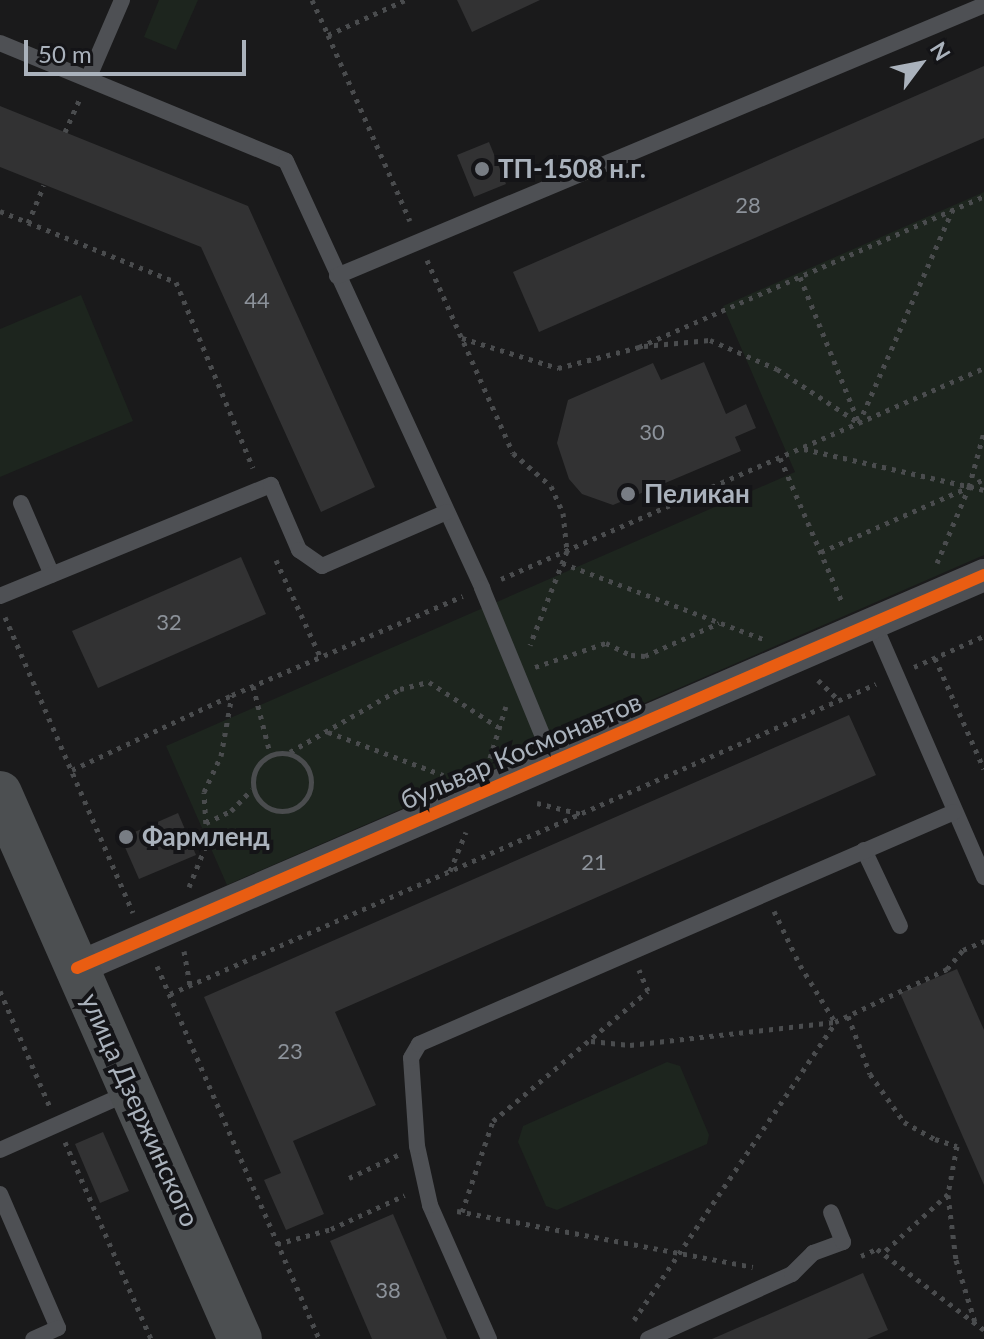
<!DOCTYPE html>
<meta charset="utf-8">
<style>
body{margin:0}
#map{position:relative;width:984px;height:1339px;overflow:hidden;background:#1a1a1b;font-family:Lato,sans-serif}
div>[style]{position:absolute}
.green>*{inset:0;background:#1d251e}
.building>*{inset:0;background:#323233}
.path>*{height:5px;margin-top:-2.5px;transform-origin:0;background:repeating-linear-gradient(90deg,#4a4c4e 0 4px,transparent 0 10px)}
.path>.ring{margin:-2.5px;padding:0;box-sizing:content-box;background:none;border:5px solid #4a4c4e;border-radius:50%}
.lane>*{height:16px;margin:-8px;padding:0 8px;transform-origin:8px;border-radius:8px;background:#4e5054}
.street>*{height:32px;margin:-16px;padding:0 16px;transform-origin:16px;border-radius:16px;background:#4e5054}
.secondary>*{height:44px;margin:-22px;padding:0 22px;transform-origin:22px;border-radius:22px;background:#4c4f51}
.cycleway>*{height:12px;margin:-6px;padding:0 6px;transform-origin:6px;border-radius:6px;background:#e95d12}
.dots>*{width:22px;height:22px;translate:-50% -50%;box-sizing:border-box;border:4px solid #141417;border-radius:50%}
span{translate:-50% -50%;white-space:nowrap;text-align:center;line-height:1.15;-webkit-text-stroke:8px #141417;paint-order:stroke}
.number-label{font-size:22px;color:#8c929a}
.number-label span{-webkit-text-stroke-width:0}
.poi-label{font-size:26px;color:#aab2bc;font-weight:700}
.left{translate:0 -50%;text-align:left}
.street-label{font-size:26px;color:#aab2bc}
.north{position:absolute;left:880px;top:24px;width:80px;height:80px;-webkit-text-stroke:6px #141417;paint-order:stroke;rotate:58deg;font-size:22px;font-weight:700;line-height:32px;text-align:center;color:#aab2bc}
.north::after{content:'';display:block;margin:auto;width:28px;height:36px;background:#aab2bc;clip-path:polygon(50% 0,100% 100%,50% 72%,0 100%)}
.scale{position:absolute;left:24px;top:40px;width:222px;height:36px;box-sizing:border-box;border:4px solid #aab2bc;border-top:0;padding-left:10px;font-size:24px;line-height:28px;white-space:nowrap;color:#aab2bc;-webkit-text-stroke:6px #141417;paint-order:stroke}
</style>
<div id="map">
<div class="green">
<div style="clip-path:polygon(159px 0,198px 0,176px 50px,144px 37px)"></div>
<div style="clip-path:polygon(984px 192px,984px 555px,227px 885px,166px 746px,795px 472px,723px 306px)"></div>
<div style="clip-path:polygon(81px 295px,133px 421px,0 477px,0 329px)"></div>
<div style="clip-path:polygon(667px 1062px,680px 1066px,709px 1135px,707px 1144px,557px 1210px,546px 1206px,518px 1142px,523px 1126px)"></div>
</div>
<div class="building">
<div style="clip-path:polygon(457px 0,540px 0,472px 32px)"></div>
<div style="clip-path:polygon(984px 66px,984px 138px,539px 332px,513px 272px)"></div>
<div style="clip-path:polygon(0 106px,248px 206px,375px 487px,321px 512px,201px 247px,0 167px)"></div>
<div style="clip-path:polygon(489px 142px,506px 184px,474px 197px,457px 155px)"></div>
<div style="clip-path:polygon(704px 362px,726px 414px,746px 404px,756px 428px,735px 437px,741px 451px,613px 505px,582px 494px,569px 479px,557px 443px,568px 400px,653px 363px,661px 380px)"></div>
<div style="clip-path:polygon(241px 557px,266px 614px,98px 688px,72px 631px)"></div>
<div style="clip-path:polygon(849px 715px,876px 775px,335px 1012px,376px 1105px,293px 1141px,324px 1214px,286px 1230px,264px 1180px,281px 1173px,204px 997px)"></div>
<div style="clip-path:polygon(178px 813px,196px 855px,139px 879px,121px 838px)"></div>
<div style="clip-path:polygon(957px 969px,984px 1030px,984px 1185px,900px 993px)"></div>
<div style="clip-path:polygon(103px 1132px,129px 1191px,100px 1203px,75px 1144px)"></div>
<div style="clip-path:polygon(393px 1214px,447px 1339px,372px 1339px,330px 1241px)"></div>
<div style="clip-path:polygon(863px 1273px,888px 1330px,867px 1339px,712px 1339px)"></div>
</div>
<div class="path">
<div style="left:312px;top:0;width:38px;rotate:65deg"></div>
<div style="left:328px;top:35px;width:85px;rotate:-24.4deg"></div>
<div style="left:328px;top:35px;width:203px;rotate:66.2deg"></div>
<div style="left:65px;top:132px;width:35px;rotate:-66deg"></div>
<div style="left:0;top:211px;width:190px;rotate:22deg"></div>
<div style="left:176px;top:282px;width:201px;rotate:67.5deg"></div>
<div style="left:28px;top:223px;width:41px;rotate:-67.2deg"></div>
<div style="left:427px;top:260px;width:211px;rotate:66deg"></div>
<div style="left:513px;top:453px;width:50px;rotate:41deg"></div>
<div style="left:551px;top:486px;width:30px;rotate:66deg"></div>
<div style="left:563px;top:513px;width:38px;rotate:84deg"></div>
<div style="left:567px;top:551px;width:101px;rotate:111.5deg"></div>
<div style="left:800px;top:277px;width:157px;rotate:68deg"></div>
<div style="left:859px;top:423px;width:232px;rotate:-66.3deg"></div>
<div style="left:462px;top:338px;width:101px;rotate:17.4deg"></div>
<div style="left:558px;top:368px;width:84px;rotate:-14.5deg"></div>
<div style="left:639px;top:347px;width:377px;rotate:-23.6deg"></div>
<div style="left:644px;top:346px;width:66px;rotate:-5.2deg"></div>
<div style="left:710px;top:340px;width:73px;rotate:23.4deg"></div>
<div style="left:777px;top:369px;width:98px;rotate:33.4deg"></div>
<div style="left:804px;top:449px;width:185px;rotate:12.8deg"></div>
<div style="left:780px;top:458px;width:159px;rotate:66.7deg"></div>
<div style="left:821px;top:552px;width:162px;rotate:-23.7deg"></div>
<div style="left:969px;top:487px;width:57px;rotate:-74.7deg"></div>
<div style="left:276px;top:560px;width:106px;rotate:65.4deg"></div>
<div style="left:562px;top:563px;width:215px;rotate:20.7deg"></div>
<div style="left:937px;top:563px;width:82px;rotate:-67.2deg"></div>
<div style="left:969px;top:487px;width:17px;rotate:-28deg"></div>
<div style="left:501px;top:579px;width:527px;rotate:-23.6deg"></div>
<div style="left:5px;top:617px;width:322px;rotate:66.6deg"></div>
<div style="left:935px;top:658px;width:121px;rotate:66.2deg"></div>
<div style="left:535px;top:667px;width:75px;rotate:-18.7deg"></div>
<div style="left:606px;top:643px;width:28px;rotate:26deg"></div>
<div style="left:631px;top:655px;width:14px;rotate:4deg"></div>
<div style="left:645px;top:656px;width:81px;rotate:-24deg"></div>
<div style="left:914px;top:667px;width:77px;rotate:-23.9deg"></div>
<div style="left:818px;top:680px;width:29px;rotate:44deg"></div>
<div style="left:253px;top:686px;width:69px;rotate:75.8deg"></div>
<div style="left:328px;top:732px;width:123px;rotate:20.5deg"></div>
<div style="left:290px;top:752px;width:127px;rotate:-29.8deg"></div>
<div style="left:400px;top:689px;width:30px;rotate:-14deg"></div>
<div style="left:429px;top:682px;width:82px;rotate:33.1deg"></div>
<div class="ring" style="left:253px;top:753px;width:53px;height:53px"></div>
<div style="left:490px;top:758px;width:54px;rotate:-72.9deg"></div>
<div style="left:72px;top:770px;width:177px;rotate:-25.1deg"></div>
<div style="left:232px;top:695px;width:251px;rotate:-23.2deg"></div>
<div style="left:537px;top:803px;width:45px;rotate:14deg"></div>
<div style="left:206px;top:823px;width:28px;rotate:-26deg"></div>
<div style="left:231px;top:811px;width:30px;rotate:-46deg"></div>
<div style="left:450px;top:871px;width:42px;rotate:-67.7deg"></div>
<div style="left:189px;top:887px;width:48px;rotate:-67.8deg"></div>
<div style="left:207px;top:843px;width:51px;rotate:-93.4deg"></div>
<div style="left:204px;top:792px;width:40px;rotate:-65deg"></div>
<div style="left:221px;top:756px;width:62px;rotate:-79.8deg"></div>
<div style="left:774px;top:911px;width:60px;rotate:64.3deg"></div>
<div style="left:800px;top:965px;width:67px;rotate:58.4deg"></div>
<div style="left:184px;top:951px;width:36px;rotate:80deg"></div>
<div style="left:157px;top:966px;width:407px;rotate:66.5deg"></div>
<div style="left:0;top:991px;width:126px;rotate:66.7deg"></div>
<div style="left:170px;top:994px;width:771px;rotate:-23.71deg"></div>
<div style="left:848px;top:1016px;width:62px;rotate:69.2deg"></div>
<div style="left:870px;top:1074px;width:59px;rotate:54.7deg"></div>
<div style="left:904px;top:1122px;width:35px;rotate:29deg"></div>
<div style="left:935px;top:1139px;width:23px;rotate:18deg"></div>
<div style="left:957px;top:1146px;width:49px;rotate:100.6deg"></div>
<div style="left:948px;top:1194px;width:88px;rotate:137.8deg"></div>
<div style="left:591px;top:1041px;width:39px;rotate:6deg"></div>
<div style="left:630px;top:1045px;width:206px;rotate:-6.4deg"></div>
<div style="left:835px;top:1022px;width:124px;rotate:-25.3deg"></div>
<div style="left:947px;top:969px;width:25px;rotate:-50deg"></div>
<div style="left:963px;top:950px;width:23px;rotate:-23deg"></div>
<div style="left:65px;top:1142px;width:215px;rotate:66.4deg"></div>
<div style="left:349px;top:1178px;width:54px;rotate:-25.1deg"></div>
<div style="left:948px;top:1195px;width:65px;rotate:83deg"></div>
<div style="left:956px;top:1260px;width:65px;rotate:73deg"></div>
<div style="left:457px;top:1211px;width:301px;rotate:10.7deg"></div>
<div style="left:462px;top:1212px;width:96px;rotate:-71.2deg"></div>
<div style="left:493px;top:1121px;width:202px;rotate:-40deg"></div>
<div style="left:648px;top:991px;width:23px;rotate:-113deg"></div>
<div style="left:277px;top:1244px;width:56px;rotate:-15.5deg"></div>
<div style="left:331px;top:1229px;width:81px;rotate:-24.7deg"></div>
<div style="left:861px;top:1256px;width:17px;rotate:-24deg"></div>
<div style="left:877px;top:1249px;width:134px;rotate:37.1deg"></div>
<div style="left:634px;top:1320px;width:359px;rotate:-55.9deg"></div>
</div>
<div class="lane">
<div style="left:0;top:43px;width:309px;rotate:22.4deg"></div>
<div style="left:286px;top:161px;width:470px;rotate:65.3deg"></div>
<div style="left:482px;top:588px;width:187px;rotate:67.7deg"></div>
<div style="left:88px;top:79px;width:86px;rotate:-66.7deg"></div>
<div style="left:337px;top:276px;width:701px;rotate:-22.73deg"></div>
<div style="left:21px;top:503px;width:78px;rotate:66.7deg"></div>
<div style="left:0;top:596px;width:293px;rotate:-22.3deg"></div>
<div style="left:271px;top:485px;width:71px;rotate:66.7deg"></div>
<div style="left:299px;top:550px;width:28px;rotate:35deg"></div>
<div style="left:322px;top:566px;width:136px;rotate:-23.4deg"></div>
<div style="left:874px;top:624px;width:276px;rotate:66.5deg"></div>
<div style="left:864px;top:850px;width:84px;rotate:64.7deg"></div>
<div style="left:0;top:1150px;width:142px;rotate:-24deg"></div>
<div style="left:0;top:1194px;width:146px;rotate:66.6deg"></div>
<div style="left:58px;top:1328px;width:27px;rotate:156deg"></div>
<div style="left:489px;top:1339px;width:146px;rotate:-113.8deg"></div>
<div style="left:430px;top:1205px;width:60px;rotate:-102.4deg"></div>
<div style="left:417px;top:1146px;width:88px;rotate:-93.9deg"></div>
<div style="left:411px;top:1058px;width:16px;rotate:-60deg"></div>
<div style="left:419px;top:1044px;width:583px;rotate:-23.44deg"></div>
<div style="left:648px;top:1339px;width:158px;rotate:-24.3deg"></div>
<div style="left:792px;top:1274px;width:30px;rotate:-45deg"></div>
<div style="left:813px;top:1253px;width:32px;rotate:-20deg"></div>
<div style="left:843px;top:1242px;width:32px;rotate:-112deg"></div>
</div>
<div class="street">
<div style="left:77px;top:968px;width:988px;rotate:-23.43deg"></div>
</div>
<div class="secondary">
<div style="left:0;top:793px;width:596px;rotate:66.27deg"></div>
</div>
<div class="cycleway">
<div style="left:77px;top:968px;width:988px;rotate:-23.43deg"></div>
</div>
<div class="dots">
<div style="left:482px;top:169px;background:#787d84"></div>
<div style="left:628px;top:494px;background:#787d84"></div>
<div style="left:126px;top:837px;background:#787d84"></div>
</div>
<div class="number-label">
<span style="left:748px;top:205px">28</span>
<span style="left:257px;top:300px">44</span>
<span style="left:652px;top:432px">30</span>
<span style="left:169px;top:622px">32</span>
<span style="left:594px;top:862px">21</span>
<span style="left:290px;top:1051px">23</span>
<span style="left:388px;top:1290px">38</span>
</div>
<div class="poi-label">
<span class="left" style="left:498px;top:169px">ТП-1508 н.г.</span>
<span class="left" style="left:644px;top:494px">Пеликан</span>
<span class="left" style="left:142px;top:837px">Фармленд</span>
</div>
<div class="street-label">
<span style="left:521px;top:751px;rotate:-23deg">бульвар Космонавтов</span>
<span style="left:140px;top:1110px;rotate:66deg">улица Дзержинского</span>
</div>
<div class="north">N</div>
<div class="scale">50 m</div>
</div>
